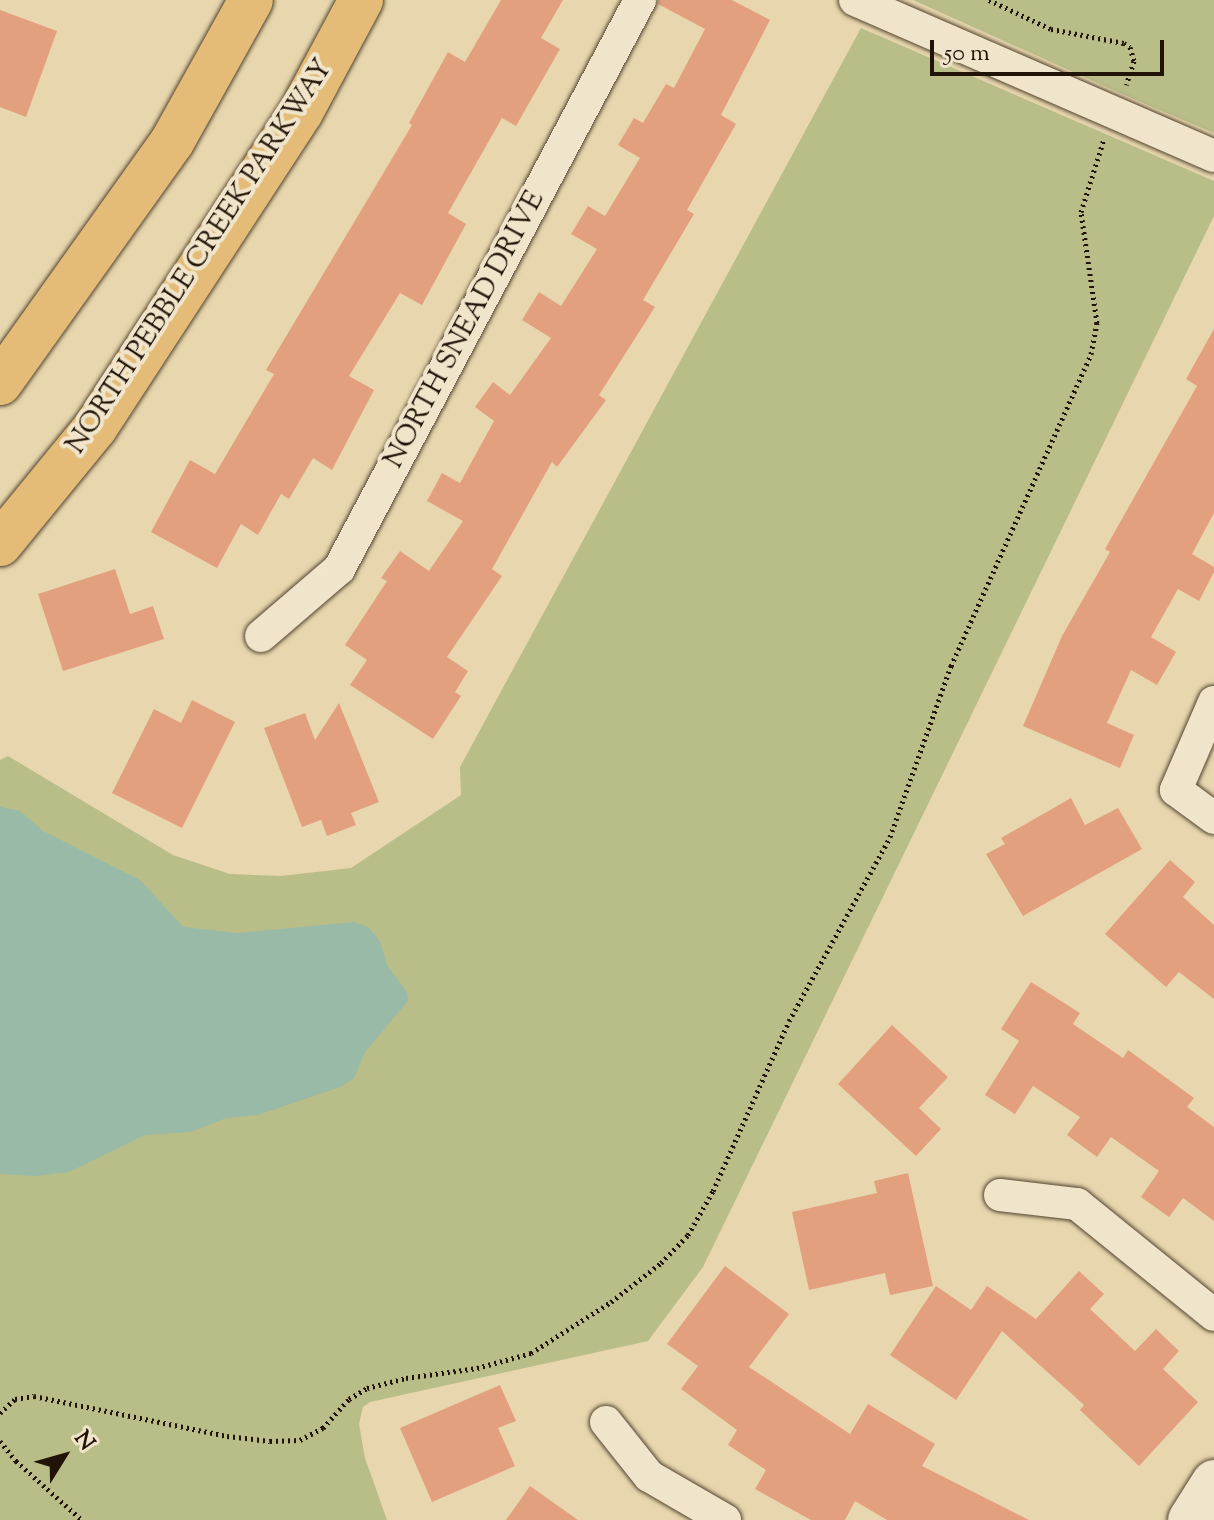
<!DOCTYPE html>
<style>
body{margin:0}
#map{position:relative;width:1214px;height:1520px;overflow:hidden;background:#e8d7ae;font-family:"Sorts Mill Goudy",serif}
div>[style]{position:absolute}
.green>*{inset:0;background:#b9bd88}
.water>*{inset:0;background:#98baa7}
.building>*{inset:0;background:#e3a07e}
.path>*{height:5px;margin-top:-2.5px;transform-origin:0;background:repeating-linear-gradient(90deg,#211307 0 2px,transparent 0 6px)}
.roads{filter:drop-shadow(0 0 2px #534431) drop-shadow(0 0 2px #534431)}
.street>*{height:32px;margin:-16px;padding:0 16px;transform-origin:16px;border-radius:16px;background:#f0e5ca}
.secondary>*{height:44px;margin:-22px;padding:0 22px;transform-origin:22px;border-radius:22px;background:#f0e5ca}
.primary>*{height:44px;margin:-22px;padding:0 22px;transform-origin:22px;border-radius:22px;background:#e4bc77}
span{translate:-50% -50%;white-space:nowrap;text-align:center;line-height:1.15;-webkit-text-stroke:8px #f0e5ca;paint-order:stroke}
.street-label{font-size:28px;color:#211307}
.north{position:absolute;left:24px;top:1416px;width:80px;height:80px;-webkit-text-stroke:6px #f0e5ca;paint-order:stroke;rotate:53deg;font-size:22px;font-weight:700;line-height:32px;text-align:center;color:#211307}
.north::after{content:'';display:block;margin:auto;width:28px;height:36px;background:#211307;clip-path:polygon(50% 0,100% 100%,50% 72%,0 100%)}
.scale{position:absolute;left:930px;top:40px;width:234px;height:36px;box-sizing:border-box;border:4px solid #211307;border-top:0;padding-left:10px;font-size:24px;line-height:28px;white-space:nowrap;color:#211307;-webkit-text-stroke:6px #f0e5ca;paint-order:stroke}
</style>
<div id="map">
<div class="green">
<div style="clip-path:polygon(913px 0,1214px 0,1214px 133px,1122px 94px)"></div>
<div style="clip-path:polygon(861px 28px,1214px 181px,1214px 216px,703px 1267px,648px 1341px,370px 1402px,363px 1407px,359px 1424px,365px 1458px,387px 1520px,0 1520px,0 760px,8px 756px,173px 855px,230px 874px,281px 876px,351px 868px,461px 795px,460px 767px)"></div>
</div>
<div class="water">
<div style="clip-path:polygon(0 807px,20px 811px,43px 831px,140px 880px,183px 927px,237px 933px,354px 922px,368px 927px,380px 941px,387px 965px,407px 992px,408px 1001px,365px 1052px,354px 1078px,340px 1087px,258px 1115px,226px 1118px,191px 1132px,145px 1135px,69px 1172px,38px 1176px,0 1174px)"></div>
</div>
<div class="building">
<div style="clip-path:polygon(501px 0,563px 0,541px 38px,560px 49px,516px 126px,502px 118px,448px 213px,466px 224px,422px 305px,400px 293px,349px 376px,374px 390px,332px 470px,313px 458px,289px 499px,281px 494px,258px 535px,241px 524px,217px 568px,151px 532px,190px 460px,215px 474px,274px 374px,266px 370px,412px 125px,409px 123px,448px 52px,465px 62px)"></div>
<div style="clip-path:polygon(659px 0,732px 0,770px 20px,721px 115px,736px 124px,687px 210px,694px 214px,643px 300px,655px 307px,599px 395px,606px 400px,557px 467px,552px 462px,492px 569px,502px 576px,447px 657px,468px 671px,455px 692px,461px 696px,433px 739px,350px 685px,367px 660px,345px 645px,387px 581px,381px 578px,400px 551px,429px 571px,463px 521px,427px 501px,442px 473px,460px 483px,494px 421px,475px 407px,493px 382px,510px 395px,551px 338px,522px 320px,539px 292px,561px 306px,597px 249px,571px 234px,588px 206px,605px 216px,640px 158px,618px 145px,634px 118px,643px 123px,666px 84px,674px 88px,705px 29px,658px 4px)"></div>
<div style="clip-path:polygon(0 10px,57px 31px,26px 117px,0 107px)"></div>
<div style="clip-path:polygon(1214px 329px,1214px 513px,1192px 554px,1214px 567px,1214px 572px,1199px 601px,1178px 589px,1151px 637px,1176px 652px,1157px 685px,1131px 670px,1107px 723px,1134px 735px,1120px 768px,1023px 726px,1062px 636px,1110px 552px,1105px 549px,1197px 386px,1186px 379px)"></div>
<div style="clip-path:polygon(115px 569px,130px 614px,153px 606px,164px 639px,63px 671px,38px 594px)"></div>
<div style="clip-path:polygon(192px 700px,235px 722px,182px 828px,112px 793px,154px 709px,181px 723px)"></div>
<div style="clip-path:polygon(339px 703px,379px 802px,351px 813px,356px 825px,327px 836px,321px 820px,302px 827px,264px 728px,305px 713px,315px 740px)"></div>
<div style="clip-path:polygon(1071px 798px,1085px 825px,1118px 808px,1142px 849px,1023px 916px,986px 854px,1005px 844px,1001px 838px)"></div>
<div style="clip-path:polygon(1170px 860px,1195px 882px,1183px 897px,1214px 925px,1214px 999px,1179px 972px,1166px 987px,1105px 934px)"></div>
<div style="clip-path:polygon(1031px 982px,1080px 1013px,1073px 1024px,1123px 1058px,1128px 1050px,1194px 1098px,1187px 1107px,1214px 1127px,1214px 1221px,1183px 1198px,1169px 1217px,1141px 1197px,1159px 1171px,1111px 1137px,1097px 1157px,1067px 1135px,1080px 1117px,1033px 1086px,1015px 1114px,985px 1095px,1019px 1041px,1001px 1029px)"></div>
<div style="clip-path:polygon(892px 1025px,948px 1077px,919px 1108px,941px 1129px,916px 1156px,838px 1084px)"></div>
<div style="clip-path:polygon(908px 1173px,933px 1286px,890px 1295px,885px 1273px,809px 1290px,792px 1212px,877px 1193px,874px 1181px)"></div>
<div style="clip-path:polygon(725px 1266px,789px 1314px,749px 1367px,850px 1434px,868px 1404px,935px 1444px,922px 1466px,1029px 1520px,887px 1520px,855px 1501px,845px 1520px,811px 1520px,755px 1489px,766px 1470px,728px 1445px,737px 1430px,681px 1389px,698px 1366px,667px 1344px)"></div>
<div style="clip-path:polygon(1079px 1271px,1104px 1294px,1090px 1309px,1135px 1351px,1156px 1329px,1179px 1351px,1163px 1369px,1198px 1402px,1139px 1466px,1080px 1410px,1084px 1405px,1002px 1331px,956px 1400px,890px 1355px,936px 1286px,971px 1310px,987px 1286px,1036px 1319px)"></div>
<div style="clip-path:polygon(500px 1385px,516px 1421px,498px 1428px,515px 1466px,432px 1502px,400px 1428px)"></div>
<div style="clip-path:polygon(530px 1486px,578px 1520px,506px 1520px)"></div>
</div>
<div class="path">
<div style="left:989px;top:0;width:68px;rotate:25.1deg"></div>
<div style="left:1051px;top:29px;width:74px;rotate:10.9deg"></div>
<div style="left:1124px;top:43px;width:7px;rotate:34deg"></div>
<div style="left:1130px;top:47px;width:15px;rotate:74deg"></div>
<div style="left:1134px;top:61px;width:25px;rotate:108deg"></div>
<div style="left:0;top:1413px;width:21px;rotate:-43deg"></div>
<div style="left:15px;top:1399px;width:19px;rotate:-9deg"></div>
<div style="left:34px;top:1396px;width:197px;rotate:11.7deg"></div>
<div style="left:227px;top:1436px;width:43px;rotate:6.6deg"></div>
<div style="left:270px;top:1441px;width:30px;rotate:-2deg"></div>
<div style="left:300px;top:1440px;width:26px;rotate:-28deg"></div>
<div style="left:323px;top:1428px;width:39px;rotate:-48deg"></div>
<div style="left:349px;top:1399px;width:21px;rotate:-31deg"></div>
<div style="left:367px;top:1388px;width:40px;rotate:-14.4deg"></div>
<div style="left:406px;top:1378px;width:72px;rotate:-8deg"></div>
<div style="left:477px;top:1368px;width:56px;rotate:-15.5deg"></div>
<div style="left:531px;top:1353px;width:95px;rotate:-32.5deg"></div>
<div style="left:611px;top:1302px;width:63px;rotate:-38deg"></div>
<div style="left:661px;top:1263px;width:39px;rotate:-46deg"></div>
<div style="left:688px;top:1235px;width:51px;rotate:-60.4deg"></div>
<div style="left:713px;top:1191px;width:186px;rotate:-65.9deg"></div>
<div style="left:789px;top:1021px;width:210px;rotate:-61.2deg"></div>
<div style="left:890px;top:837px;width:182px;rotate:-70.4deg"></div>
<div style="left:951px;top:666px;width:342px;rotate:-65.8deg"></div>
<div style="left:1091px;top:354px;width:32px;rotate:-79deg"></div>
<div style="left:1097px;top:323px;width:112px;rotate:-98.2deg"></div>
<div style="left:1081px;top:212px;width:77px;rotate:-72.5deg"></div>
<div style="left:0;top:1441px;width:26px;rotate:51deg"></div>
<div style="left:16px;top:1461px;width:89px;rotate:41.8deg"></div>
</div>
<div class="roads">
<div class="street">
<div style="left:855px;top:0;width:391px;rotate:23.5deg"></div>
<div style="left:261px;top:636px;width:103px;rotate:-40.7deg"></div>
<div style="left:339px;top:569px;width:644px;rotate:-62.12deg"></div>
<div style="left:1214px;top:702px;width:96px;rotate:113.4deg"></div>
<div style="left:1176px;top:790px;width:47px;rotate:36.4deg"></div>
<div style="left:1000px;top:1195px;width:78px;rotate:6.7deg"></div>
<div style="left:1077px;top:1204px;width:176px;rotate:39deg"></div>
<div style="left:606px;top:1422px;width:69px;rotate:51.5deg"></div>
<div style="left:649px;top:1476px;width:88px;rotate:30.1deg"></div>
</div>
<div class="secondary">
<div style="left:1190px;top:1520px;width:45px;rotate:-57.7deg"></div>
</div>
<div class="primary">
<div style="left:0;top:383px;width:296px;rotate:-54.5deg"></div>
<div style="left:172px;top:142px;width:162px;rotate:-60.9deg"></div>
<div style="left:0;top:544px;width:150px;rotate:-50.7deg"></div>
<div style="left:95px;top:428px;width:377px;rotate:-56.9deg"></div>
<div style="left:301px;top:112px;width:127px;rotate:-61.8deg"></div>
</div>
</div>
<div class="street-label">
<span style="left:200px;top:257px;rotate:-57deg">NORTH PEBBLE CREEK PARKWAY</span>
<span style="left:465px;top:330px;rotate:-62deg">NORTH SNEAD DRIVE</span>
</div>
<div class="north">N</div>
<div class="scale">50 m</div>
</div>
